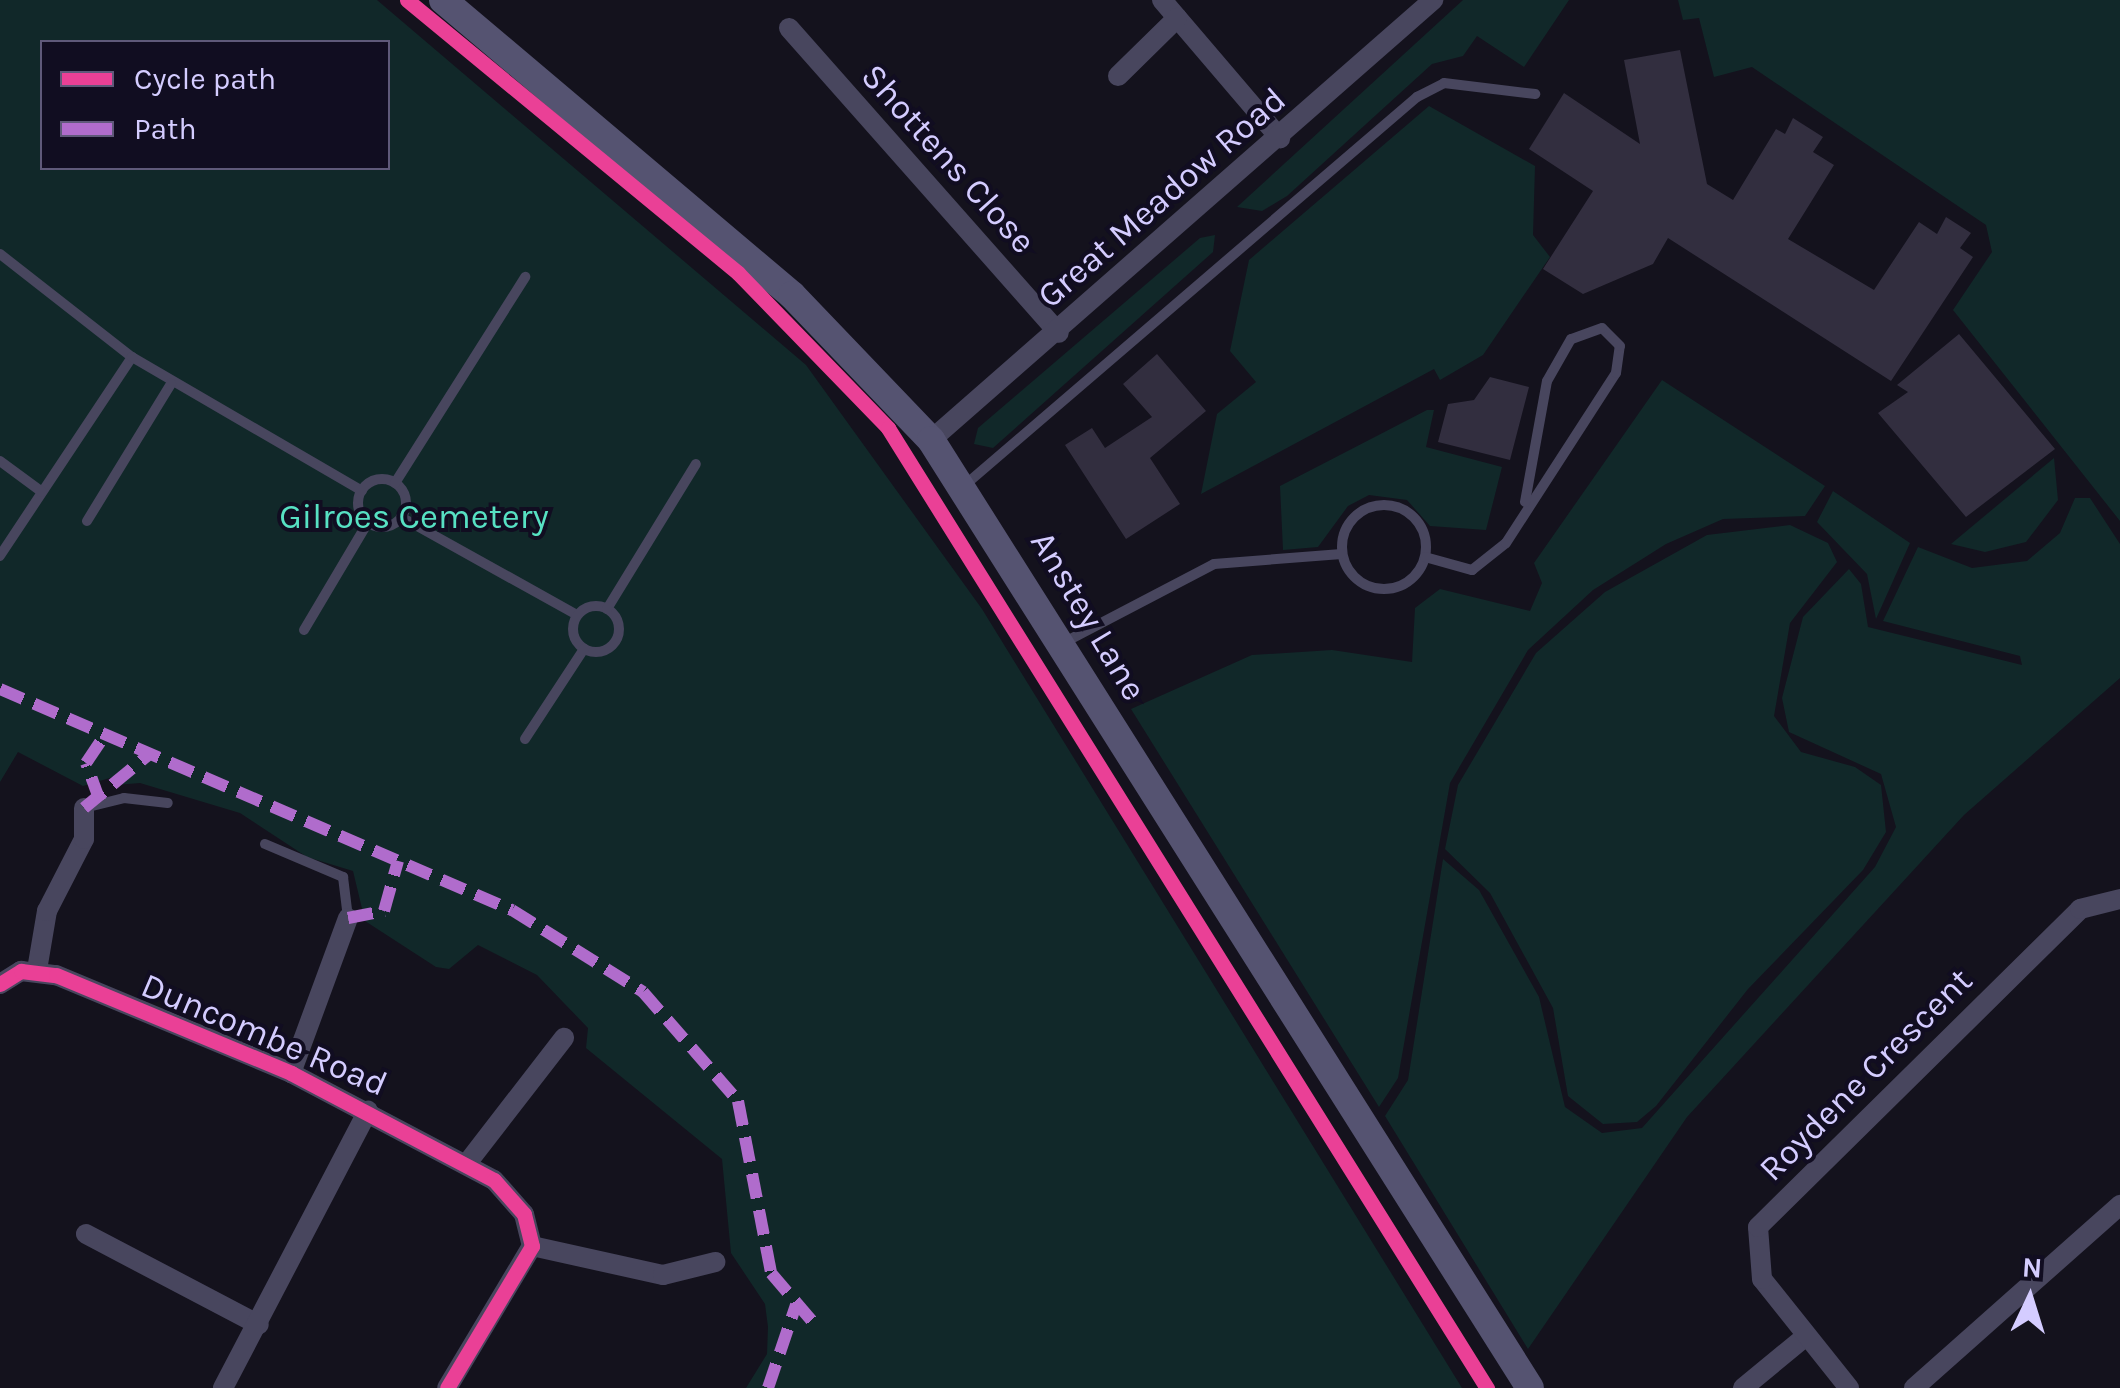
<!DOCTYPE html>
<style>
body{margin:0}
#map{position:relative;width:2120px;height:1388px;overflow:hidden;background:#14121d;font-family:Karla,sans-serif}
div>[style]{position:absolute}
.green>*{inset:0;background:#112829}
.building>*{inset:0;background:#322e3f}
.lane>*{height:10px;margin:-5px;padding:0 5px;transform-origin:5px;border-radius:5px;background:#48465e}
.lane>.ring{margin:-5px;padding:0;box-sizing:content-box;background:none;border:10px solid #48465e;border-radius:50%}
.street>*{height:20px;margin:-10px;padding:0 10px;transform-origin:10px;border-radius:10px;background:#48465e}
.secondary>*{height:28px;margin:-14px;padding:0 14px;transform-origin:14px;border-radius:14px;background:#555371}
.quiet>*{height:12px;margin-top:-6px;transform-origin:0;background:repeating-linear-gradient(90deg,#b06ccc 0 25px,transparent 0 37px)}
.cycleway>*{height:15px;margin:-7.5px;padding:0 7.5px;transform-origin:7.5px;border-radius:7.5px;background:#ea4096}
span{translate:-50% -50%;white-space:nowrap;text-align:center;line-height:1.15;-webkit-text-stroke:8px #110d21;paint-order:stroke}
.street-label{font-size:35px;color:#d4ccff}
.park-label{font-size:35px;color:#57e1c3}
.legend{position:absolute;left:40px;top:40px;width:350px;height:130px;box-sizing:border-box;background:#110d21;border:2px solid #5f597a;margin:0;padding:12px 18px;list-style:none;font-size:30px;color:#d4ccff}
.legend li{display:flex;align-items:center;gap:20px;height:50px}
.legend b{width:50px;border:2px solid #5f597a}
.north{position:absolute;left:1980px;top:1248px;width:100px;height:100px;-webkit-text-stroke:8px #110d21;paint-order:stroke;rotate:4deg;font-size:28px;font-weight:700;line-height:40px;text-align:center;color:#d4ccff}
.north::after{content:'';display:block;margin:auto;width:35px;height:45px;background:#d4ccff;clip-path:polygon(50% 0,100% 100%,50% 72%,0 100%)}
</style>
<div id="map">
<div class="green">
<div style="clip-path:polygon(evenodd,0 0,377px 0,806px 365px,982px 609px,1462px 1388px,746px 1388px,767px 1354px,768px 1327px,765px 1304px,731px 1253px,722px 1159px,586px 1048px,588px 1028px,537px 975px,478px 945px,449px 969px,436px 967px,365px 921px,353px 871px,307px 857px,240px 813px,140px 783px,116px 785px,113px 777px,83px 786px,18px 752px,0 782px,0 0,42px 42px,388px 42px,388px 168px,42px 168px,42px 42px)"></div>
<div style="clip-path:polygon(1463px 0,1569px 0,1524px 67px,1477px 36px,1463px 56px,1432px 64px,1287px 196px,1262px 211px,1237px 207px)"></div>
<div style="clip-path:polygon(1678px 0,2120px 0,2120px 521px,1953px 310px,1992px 252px,1986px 225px,1752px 67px,1714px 77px,1699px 18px,1683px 20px)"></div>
<div style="clip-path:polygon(1429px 106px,1535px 166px,1533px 235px,1550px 257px,1483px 355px,1440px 380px,1434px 369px,1201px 494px,1217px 414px,1256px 382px,1230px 351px,1249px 260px)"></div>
<div style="clip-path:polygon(1215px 235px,1213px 252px,993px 448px,974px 444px,978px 428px,1200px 238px)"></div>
<div style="clip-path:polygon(1662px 380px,1825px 486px,1805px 516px,1723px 519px,1666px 544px,1593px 590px,1528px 650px,1450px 783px,1398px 1078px,1379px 1107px,1131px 709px,1252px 655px,1332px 650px,1412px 662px,1415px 608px,1440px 589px,1530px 611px,1542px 583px,1534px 563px)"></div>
<div style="clip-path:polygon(1427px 410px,1434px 410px,1426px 447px,1502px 467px,1486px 530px,1430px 526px,1407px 500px,1369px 495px,1348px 506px,1318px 547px,1283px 550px,1280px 486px)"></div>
<div style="clip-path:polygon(2054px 458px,2058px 500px,2026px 542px,1985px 552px,1951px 544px)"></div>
<div style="clip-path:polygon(1833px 491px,1910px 543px,1876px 619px,1867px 574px,1817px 522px)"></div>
<div style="clip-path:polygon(2075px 498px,2090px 498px,2120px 544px,2120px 678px,1964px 815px,1687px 1117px,1528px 1349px,1385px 1116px,1408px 1080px,1443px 859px,1479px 890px,1539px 997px,1565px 1107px,1602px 1133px,1642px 1128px,1875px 867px,1896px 827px,1881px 774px,1789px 732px,1782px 698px,1803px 617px,1849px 569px,1861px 584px,1868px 627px,2022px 665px,2020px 656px,1883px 621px,1918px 547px,1972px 568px,2027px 561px,2060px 533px)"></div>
<div style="clip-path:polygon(1790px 525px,1828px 543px,1837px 562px,1790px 623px,1774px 716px,1801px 752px,1855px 767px,1881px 785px,1886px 832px,1863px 870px,1748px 989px,1656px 1106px,1637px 1122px,1603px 1124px,1568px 1096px,1553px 1008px,1490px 893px,1445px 849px,1458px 785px,1536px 653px,1605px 592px,1707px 535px)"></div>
</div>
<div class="building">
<div style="clip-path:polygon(1680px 50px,1707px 184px,1733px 200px,1776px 129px,1785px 134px,1793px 118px,1823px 137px,1813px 152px,1834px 165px,1788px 239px,1874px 290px,1919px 222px,1937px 234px,1946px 217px,1971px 233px,1960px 248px,1973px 257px,1891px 381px,1668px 238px,1653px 264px,1583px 294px,1543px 269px,1593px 191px,1529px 149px,1564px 93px,1640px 144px,1624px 60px)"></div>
<div style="clip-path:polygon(1959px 334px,2055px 449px,1966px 517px,1878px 413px,1908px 392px,1897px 385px)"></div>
<div style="clip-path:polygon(1157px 354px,1206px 411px,1150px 458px,1180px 504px,1126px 539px,1065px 445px,1092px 428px,1105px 448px,1152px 417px,1123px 384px)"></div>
<div style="clip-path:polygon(1490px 377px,1529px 387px,1510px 460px,1438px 442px,1448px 404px,1474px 400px)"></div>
</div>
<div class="lane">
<div style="left:0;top:254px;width:167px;rotate:38deg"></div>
<div style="left:132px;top:357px;width:239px;rotate:123.6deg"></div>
<div style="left:132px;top:357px;width:266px;rotate:30.2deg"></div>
<div style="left:0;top:461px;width:52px;rotate:36.4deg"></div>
<div class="ring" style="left:358px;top:479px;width:38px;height:38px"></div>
<div style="left:395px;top:483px;width:244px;rotate:-57.7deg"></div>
<div style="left:965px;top:485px;width:596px;rotate:-40.64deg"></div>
<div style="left:1417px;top:97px;width:30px;rotate:-27deg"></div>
<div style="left:1444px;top:83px;width:92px;rotate:6.9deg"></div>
<div class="ring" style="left:1342px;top:505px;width:74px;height:74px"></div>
<div style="left:401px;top:517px;width:201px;rotate:29.1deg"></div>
<div style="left:87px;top:521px;width:161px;rotate:-58.5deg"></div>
<div style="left:1425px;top:557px;width:49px;rotate:15.5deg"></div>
<div style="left:1472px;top:570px;width:43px;rotate:-38.5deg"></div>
<div style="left:1506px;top:543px;width:202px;rotate:-57.1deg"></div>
<div style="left:1616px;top:373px;width:27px;rotate:-82deg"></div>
<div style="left:1620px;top:346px;width:25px;rotate:-135deg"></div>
<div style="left:1602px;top:328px;width:33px;rotate:160deg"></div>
<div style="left:1571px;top:339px;width:48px;rotate:119.7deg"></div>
<div style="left:1547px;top:381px;width:123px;rotate:100.3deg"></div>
<div class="ring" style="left:573px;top:606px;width:36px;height:36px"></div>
<div style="left:607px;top:609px;width:170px;rotate:-58.5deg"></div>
<div style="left:304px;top:630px;width:126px;rotate:-59.3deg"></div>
<div style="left:1063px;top:643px;width:170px;rotate:-27.6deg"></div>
<div style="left:1214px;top:564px;width:128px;rotate:-4.5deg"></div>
<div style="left:525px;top:739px;width:108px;rotate:-56.8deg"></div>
<div style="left:84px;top:808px;width:41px;rotate:-14deg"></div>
<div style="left:124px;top:798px;width:44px;rotate:6.5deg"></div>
<div style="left:265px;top:844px;width:85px;rotate:22.9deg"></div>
<div style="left:343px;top:877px;width:41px;rotate:83deg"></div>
</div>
<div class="street">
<div style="left:1162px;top:0;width:182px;rotate:49.5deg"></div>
<div style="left:789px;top:28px;width:407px;rotate:48.5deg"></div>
<div style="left:1118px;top:76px;width:83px;rotate:-44.5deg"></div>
<div style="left:931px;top:440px;width:668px;rotate:-41.23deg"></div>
<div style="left:37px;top:970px;width:60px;rotate:-80.4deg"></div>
<div style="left:47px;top:911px;width:81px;rotate:-62.8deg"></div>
<div style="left:84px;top:839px;width:31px;rotate:-90deg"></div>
<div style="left:0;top:984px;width:25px;rotate:-32deg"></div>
<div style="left:21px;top:971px;width:35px;rotate:7deg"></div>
<div style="left:56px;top:975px;width:255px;rotate:22.6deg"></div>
<div style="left:291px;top:1073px;width:229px;rotate:27.8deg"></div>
<div style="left:494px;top:1180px;width:45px;rotate:48.6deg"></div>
<div style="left:524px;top:1214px;width:33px;rotate:76deg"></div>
<div style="left:532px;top:1246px;width:165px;rotate:120.9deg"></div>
<div style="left:291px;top:1073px;width:165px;rotate:-69.8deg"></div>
<div style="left:468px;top:1162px;width:157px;rotate:-52.3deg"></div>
<div style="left:86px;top:1234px;width:195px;rotate:27.7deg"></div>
<div style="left:532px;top:1246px;width:134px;rotate:12.5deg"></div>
<div style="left:663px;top:1275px;width:54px;rotate:-14deg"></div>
<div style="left:223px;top:1388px;width:313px;rotate:-62.4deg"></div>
<div style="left:1743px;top:1388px;width:82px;rotate:-39.5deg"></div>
<div style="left:1849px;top:1388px;width:139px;rotate:-128.6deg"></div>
<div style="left:1762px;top:1279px;width:52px;rotate:-94.4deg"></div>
<div style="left:1758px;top:1227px;width:453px;rotate:-44.6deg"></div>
<div style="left:2080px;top:909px;width:41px;rotate:-14deg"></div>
<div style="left:1914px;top:1388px;width:276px;rotate:-41.6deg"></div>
</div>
<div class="secondary">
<div style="left:443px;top:0;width:457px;rotate:40.2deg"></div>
<div style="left:792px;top:295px;width:201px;rotate:46.2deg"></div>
<div style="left:931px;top:440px;width:1121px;rotate:57.71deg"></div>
</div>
<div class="quiet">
<div style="left:0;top:689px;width:558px;rotate:23.35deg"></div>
<div style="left:512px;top:910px;width:155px;rotate:32deg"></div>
<div style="left:643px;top:992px;width:145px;rotate:48.9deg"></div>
<div style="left:738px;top:1101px;width:175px;rotate:79.1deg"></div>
<div style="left:771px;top:1273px;width:72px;rotate:49.5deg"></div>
<div style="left:100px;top:801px;width:40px;rotate:-110.2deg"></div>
<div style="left:86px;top:763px;width:30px;rotate:-56deg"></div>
<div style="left:84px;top:808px;width:82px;rotate:-39.5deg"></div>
<div style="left:348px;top:918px;width:37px;rotate:-11deg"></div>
<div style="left:384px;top:911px;width:52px;rotate:-74.4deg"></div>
<div style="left:768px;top:1388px;width:88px;rotate:-71.4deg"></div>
</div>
<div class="cycleway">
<div style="left:407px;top:0;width:429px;rotate:39.5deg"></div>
<div style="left:738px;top:273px;width:216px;rotate:45.9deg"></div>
<div style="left:888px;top:428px;width:1132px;rotate:58.04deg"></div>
<div style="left:0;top:984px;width:25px;rotate:-32deg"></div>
<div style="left:21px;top:971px;width:35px;rotate:7deg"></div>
<div style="left:56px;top:975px;width:255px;rotate:22.6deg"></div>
<div style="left:291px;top:1073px;width:229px;rotate:27.8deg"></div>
<div style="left:494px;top:1180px;width:45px;rotate:48.6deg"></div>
<div style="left:524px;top:1214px;width:33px;rotate:76deg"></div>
<div style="left:532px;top:1246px;width:165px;rotate:120.9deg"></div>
</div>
<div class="street-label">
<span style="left:948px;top:159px;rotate:48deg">Shottens Close</span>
<span style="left:1162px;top:198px;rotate:-41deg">Great Meadow Road</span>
<span style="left:1088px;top:616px;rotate:59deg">Anstey Lane</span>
<span style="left:264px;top:1035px;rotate:23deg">Duncombe Road</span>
<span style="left:1866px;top:1075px;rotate:-45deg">Roydene Crescent</span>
</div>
<div class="park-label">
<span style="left:414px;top:517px">Gilroes Cemetery</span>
</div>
<ul class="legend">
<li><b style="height:12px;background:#ea4096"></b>Cycle path</li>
<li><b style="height:12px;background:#b06ccc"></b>Path</li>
</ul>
<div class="north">N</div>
</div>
